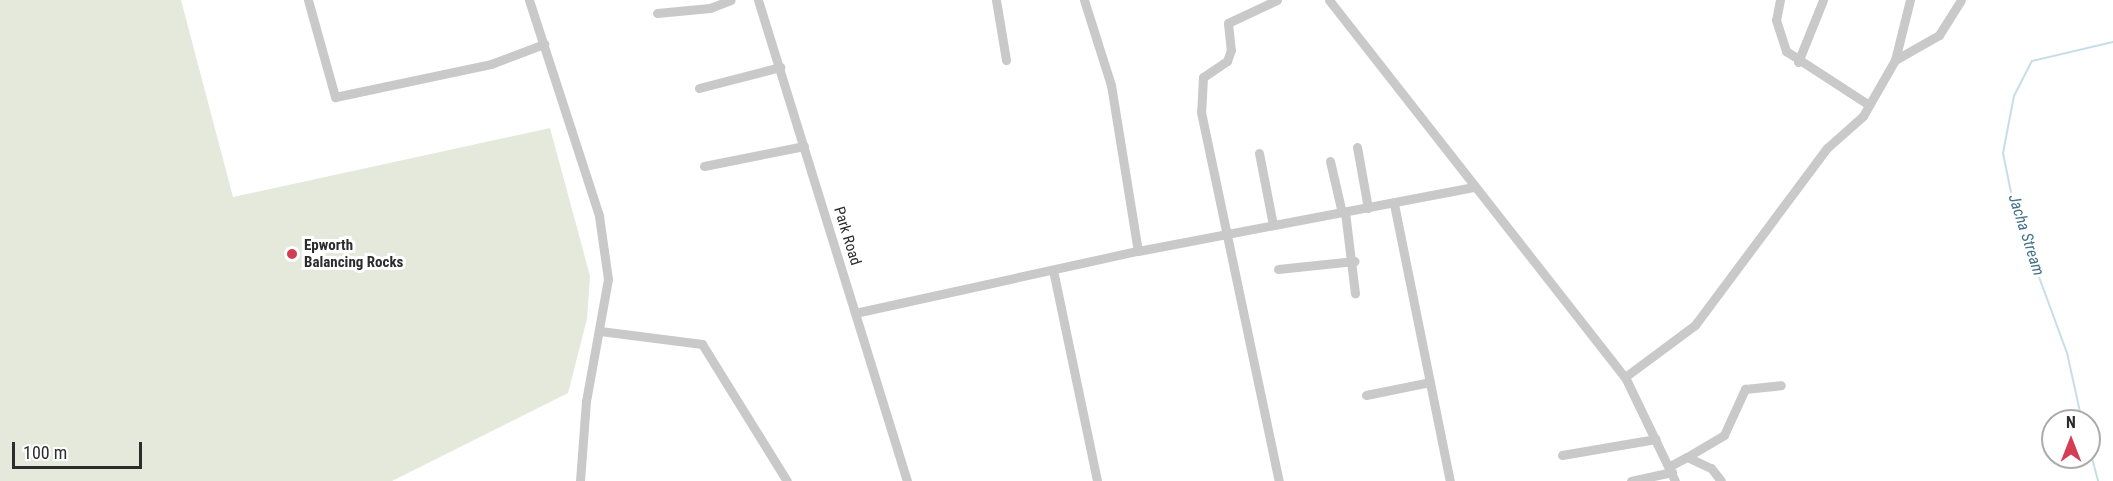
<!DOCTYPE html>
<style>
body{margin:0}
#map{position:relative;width:2113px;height:481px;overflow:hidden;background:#fff;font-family:"Roboto Condensed",sans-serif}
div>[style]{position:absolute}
.green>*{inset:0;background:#e4e9db}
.stream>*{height:2px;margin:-1px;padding:0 1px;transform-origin:1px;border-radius:1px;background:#c8dee7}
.minor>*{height:9px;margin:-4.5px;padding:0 4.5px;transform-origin:4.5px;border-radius:4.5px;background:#c9c9c9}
.dots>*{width:16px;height:16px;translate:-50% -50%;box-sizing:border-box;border:3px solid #fff;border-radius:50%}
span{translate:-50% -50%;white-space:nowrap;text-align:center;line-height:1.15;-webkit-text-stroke:6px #fff;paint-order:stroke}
.street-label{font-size:15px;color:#2c2c2c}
.poi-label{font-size:15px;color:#2c2c2c;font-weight:700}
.left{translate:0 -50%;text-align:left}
.water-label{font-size:16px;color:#427287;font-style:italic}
.north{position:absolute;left:2041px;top:409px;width:60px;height:60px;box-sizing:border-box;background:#fff;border:2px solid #ababab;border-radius:50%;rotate:0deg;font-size:16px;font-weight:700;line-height:24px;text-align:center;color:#2c2c2c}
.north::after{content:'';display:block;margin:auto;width:21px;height:27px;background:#d53d55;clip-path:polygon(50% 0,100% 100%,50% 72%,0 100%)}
.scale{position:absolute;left:12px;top:442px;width:130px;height:27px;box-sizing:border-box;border:3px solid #2c2c2c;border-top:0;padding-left:8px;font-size:18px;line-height:21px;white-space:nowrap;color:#2c2c2c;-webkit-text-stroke:4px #fff;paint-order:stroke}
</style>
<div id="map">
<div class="green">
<div style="clip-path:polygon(0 0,181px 0,233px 197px,550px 128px,590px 276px,587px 319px,568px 393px,392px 481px,0 481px)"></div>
</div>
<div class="stream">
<div style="left:2082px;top:421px;width:70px;rotate:-102.4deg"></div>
<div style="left:2067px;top:353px;width:150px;rotate:-110.2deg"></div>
<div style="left:2015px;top:212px;width:60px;rotate:-101.5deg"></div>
<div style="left:2003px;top:153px;width:58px;rotate:-79.1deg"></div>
<div style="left:2014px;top:96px;width:39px;rotate:-63deg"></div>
<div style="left:2032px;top:61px;width:83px;rotate:-13.2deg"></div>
<div style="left:2089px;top:447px;width:35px;rotate:75deg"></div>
</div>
<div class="minor">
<div style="left:308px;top:0;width:101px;rotate:74.4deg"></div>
<div style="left:335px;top:97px;width:159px;rotate:-11.9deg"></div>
<div style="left:491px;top:64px;width:57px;rotate:-20.7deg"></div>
<div style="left:529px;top:0;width:227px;rotate:72deg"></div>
<div style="left:599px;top:216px;width:64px;rotate:81.9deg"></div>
<div style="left:608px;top:279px;width:124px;rotate:100.2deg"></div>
<div style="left:586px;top:401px;width:80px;rotate:94.3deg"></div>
<div style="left:758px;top:0;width:504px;rotate:72.79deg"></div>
<div style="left:996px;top:0;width:61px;rotate:80.5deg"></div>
<div style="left:1084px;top:0;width:89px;rotate:72.4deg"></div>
<div style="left:1111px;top:85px;width:168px;rotate:80.8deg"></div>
<div style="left:1277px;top:0;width:54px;rotate:154.9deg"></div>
<div style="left:1228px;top:23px;width:27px;rotate:84deg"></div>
<div style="left:1231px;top:50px;width:12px;rotate:110deg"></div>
<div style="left:1227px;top:61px;width:29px;rotate:146deg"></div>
<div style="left:1203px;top:77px;width:35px;rotate:93deg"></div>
<div style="left:1201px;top:112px;width:377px;rotate:78.1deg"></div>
<div style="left:1329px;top:0;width:479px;rotate:51.9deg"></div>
<div style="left:1625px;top:377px;width:115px;rotate:64.3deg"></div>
<div style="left:1780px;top:0;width:20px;rotate:101deg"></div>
<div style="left:1776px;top:20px;width:33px;rotate:72deg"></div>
<div style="left:1786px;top:51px;width:99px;rotate:33deg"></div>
<div style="left:657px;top:13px;width:53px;rotate:-5.4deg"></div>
<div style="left:710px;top:8px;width:22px;rotate:-21deg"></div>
<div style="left:1895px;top:60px;width:62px;rotate:-76deg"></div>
<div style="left:1798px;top:62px;width:67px;rotate:-68deg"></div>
<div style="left:699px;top:88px;width:84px;rotate:-14.5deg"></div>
<div style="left:1357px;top:147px;width:62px;rotate:79.8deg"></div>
<div style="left:1259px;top:153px;width:73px;rotate:79deg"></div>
<div style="left:1330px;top:161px;width:53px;rotate:77deg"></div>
<div style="left:704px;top:166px;width:102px;rotate:-11.3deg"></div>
<div style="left:1394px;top:204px;width:283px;rotate:78.6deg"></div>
<div style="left:1345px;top:212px;width:82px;rotate:83deg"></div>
<div style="left:1278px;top:269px;width:77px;rotate:-5.9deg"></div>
<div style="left:1053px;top:270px;width:216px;rotate:78.2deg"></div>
<div style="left:855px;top:313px;width:290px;rotate:-12.4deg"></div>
<div style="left:1138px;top:251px;width:343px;rotate:-10.8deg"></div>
<div style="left:600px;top:331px;width:103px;rotate:7.3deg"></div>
<div style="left:702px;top:344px;width:161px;rotate:58.2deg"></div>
<div style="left:1625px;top:377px;width:87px;rotate:-36.6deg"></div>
<div style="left:1695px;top:325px;width:221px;rotate:-53.3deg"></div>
<div style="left:1827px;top:148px;width:48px;rotate:-41.6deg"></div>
<div style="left:1863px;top:116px;width:64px;rotate:-60.3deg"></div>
<div style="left:1895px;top:60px;width:51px;rotate:-29.6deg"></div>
<div style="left:1939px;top:35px;width:41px;rotate:-57.8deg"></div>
<div style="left:1366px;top:395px;width:65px;rotate:-11.5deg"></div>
<div style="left:1562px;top:455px;width:95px;rotate:-9.7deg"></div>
<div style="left:1687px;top:457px;width:43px;rotate:-30.7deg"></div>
<div style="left:1724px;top:435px;width:51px;rotate:-65.5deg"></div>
<div style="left:1745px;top:389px;width:36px;rotate:-6deg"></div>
<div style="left:1670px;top:466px;width:19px;rotate:-28deg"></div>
<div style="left:1687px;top:457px;width:26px;rotate:25deg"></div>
<div style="left:1711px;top:468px;width:16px;rotate:52deg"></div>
<div style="left:1631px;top:481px;width:42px;rotate:-12.4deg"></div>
</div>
<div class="dots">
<div style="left:292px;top:254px;background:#d53d55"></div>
</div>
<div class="street-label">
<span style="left:847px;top:236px;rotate:73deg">Park Road</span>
</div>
<div class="poi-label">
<span class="left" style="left:304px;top:254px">Epworth<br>Balancing Rocks</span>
</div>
<div class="water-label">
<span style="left:2026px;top:235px;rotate:72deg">Jacha Stream</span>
</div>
<div class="north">N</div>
<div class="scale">100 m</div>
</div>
